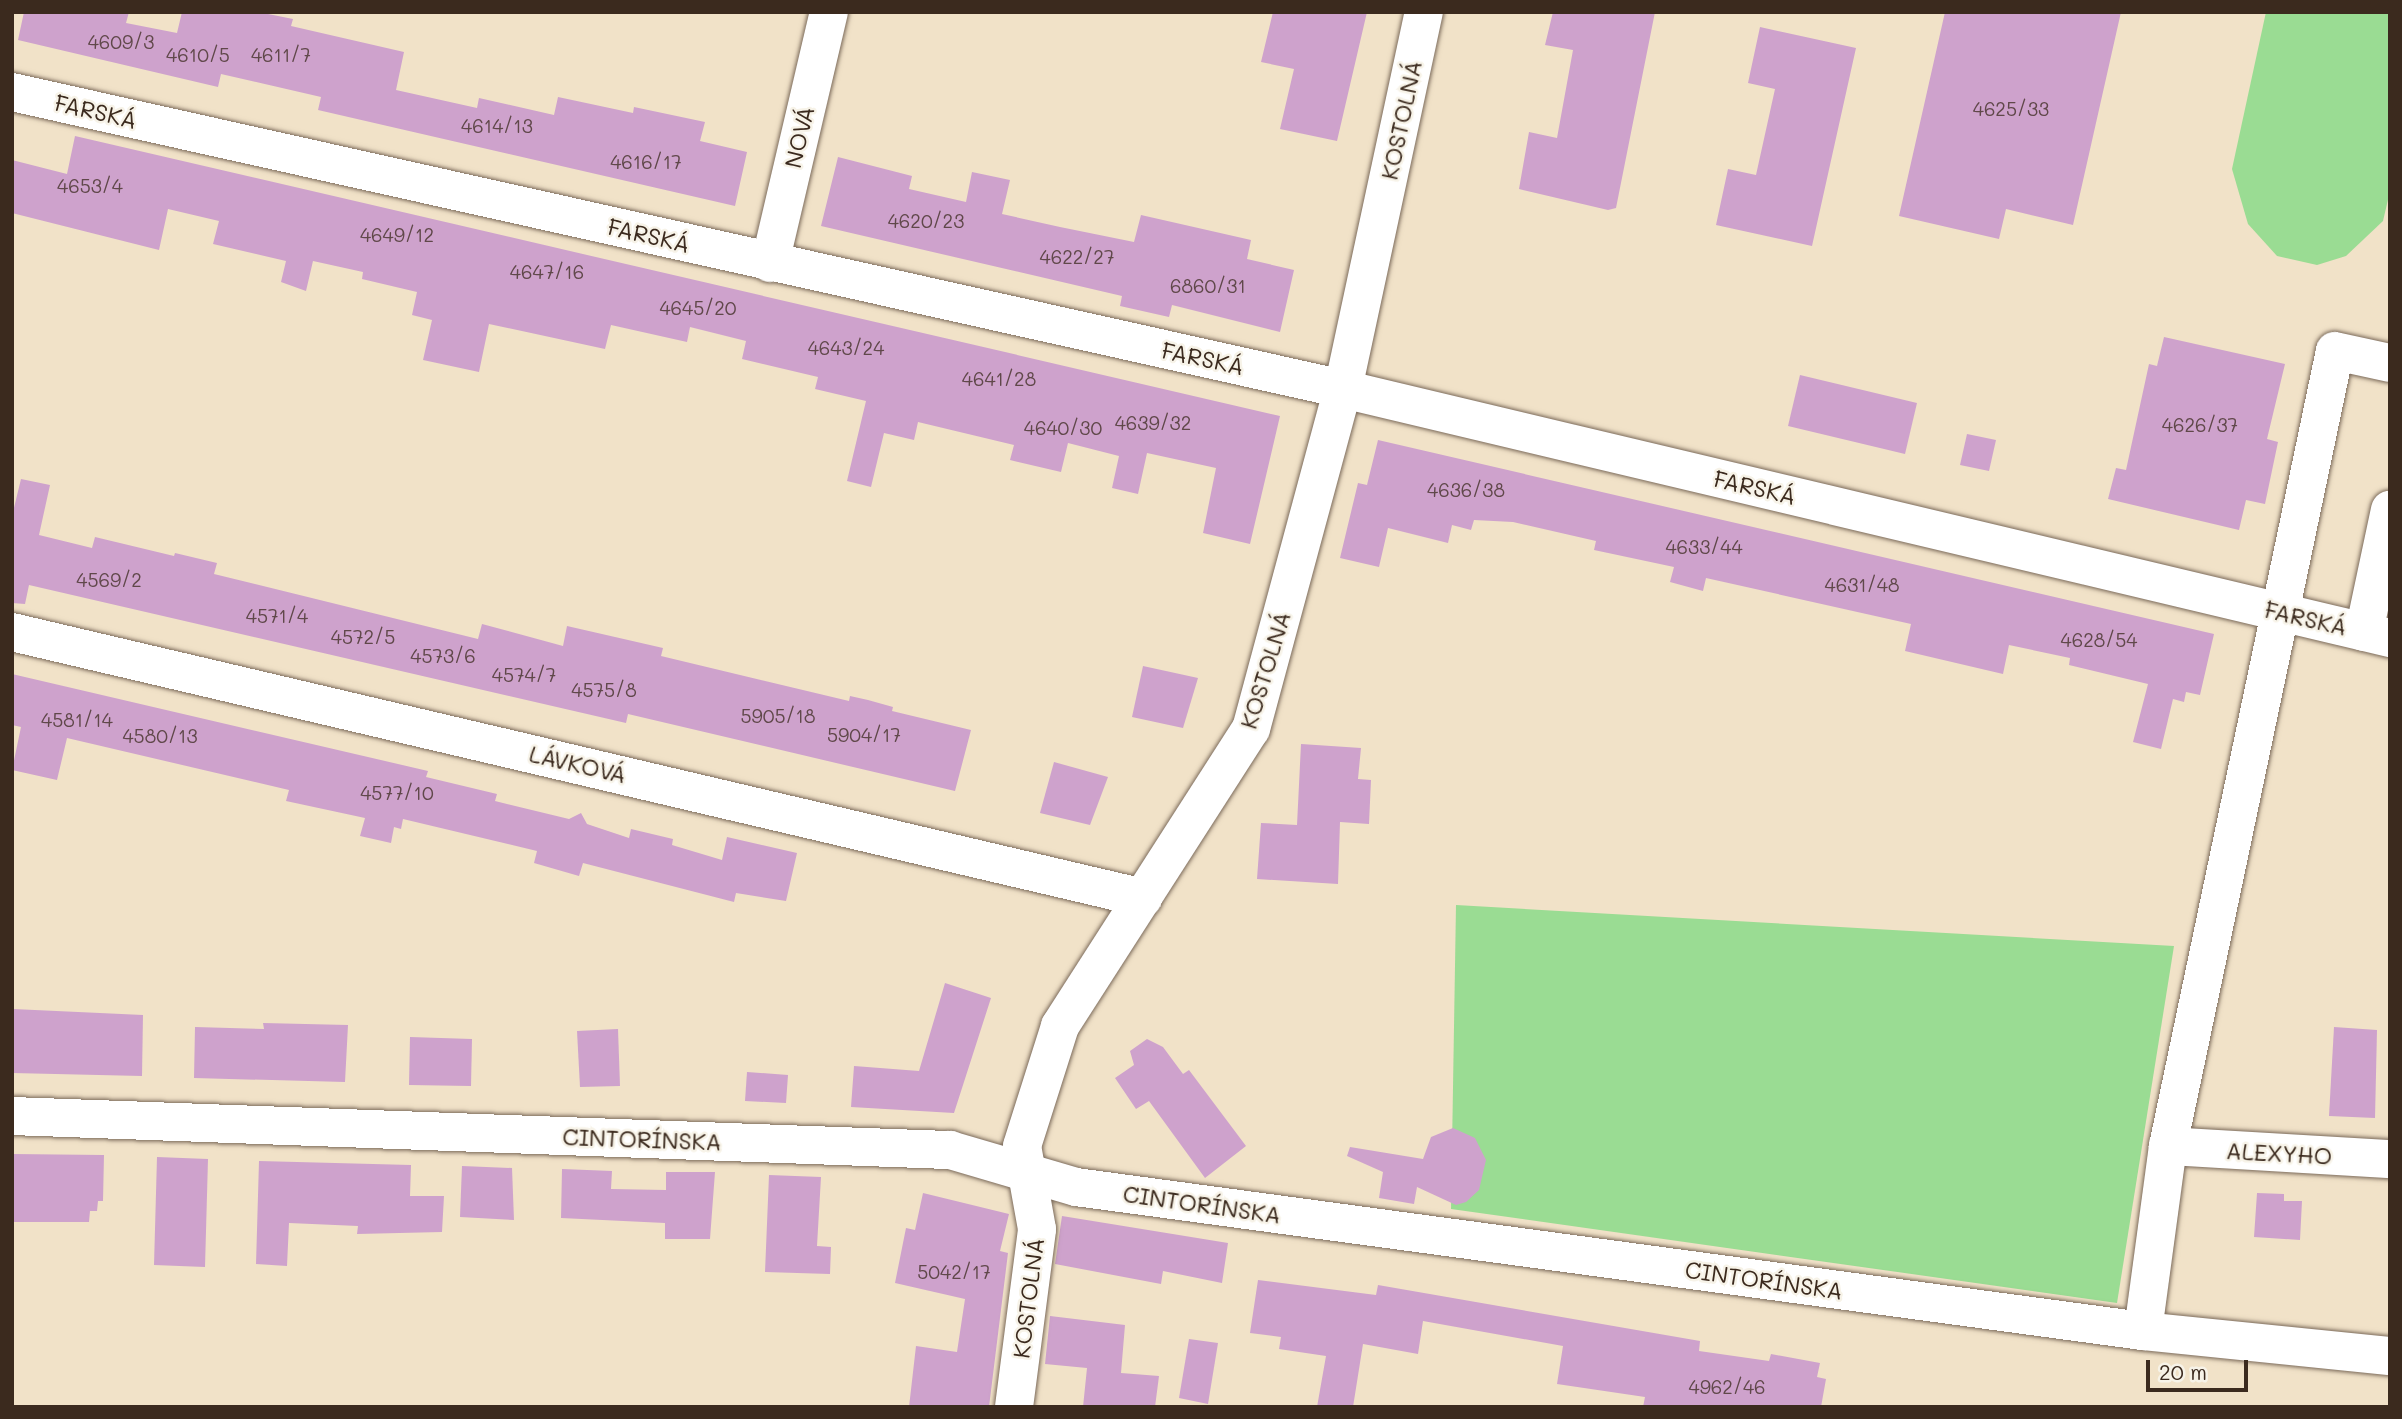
<!DOCTYPE html>
<meta charset="utf-8">
<style>
body{margin:0}
#map{position:relative;width:2402px;height:1419px;overflow:hidden;background:#f1e2c8;font-family:Mali,sans-serif}
div>[style]{position:absolute}
.green>*{inset:0;background:#9adc93}
.building>*{inset:0;background:#cea2cc}
.roads{filter:drop-shadow(0 0 2px #7b6a5a) drop-shadow(0 0 2px #7b6a5a)}
.minor>*{height:38px;margin:-19px;padding:0 19px;transform-origin:19px;border-radius:19px;background:#fff}
span{translate:-50% -50%;white-space:nowrap;text-align:center;line-height:1.15;-webkit-text-stroke:5px #f7f3e8;paint-order:stroke}
.number-label{font-size:19px;color:#60484a}
.number-label span{-webkit-text-stroke-width:0}
.street-label{font-size:23px;color:#3b2a1e}
.frame{position:absolute;inset:0;border:14px solid #3b2a1e;pointer-events:none}
.scale{position:absolute;left:2146px;top:1360px;width:102px;height:32px;box-sizing:border-box;border:4px solid #3b2a1e;border-top:0;padding-left:9px;font-size:21px;line-height:24px;white-space:nowrap;color:#3b2a1e;-webkit-text-stroke:5px #f7f3e8;paint-order:stroke}
</style>
<div id="map">
<div class="green">
<div style="clip-path:polygon(2266px 12px,2390px 12px,2390px 191px,2383px 221px,2346px 256px,2317px 265px,2277px 256px,2248px 224px,2232px 169px)"></div>
<div style="clip-path:polygon(1456px 905px,2174px 946px,2117px 1303px,1451px 1209px)"></div>
</div>
<div class="building">
<div style="clip-path:polygon(24px 12px,129px 12px,126px 23px,177px 33px,182px 12px,258px 12px,293px 19px,291px 26px,404px 52px,396px 90px,477px 108px,479px 98px,554px 115px,558px 97px,633px 113px,634px 107px,705px 122px,700px 141px,747px 152px,735px 206px,318px 110px,321px 97px,221px 74px,218px 87px,18px 40px)"></div>
<div style="clip-path:polygon(1273px 12px,1367px 12px,1337px 141px,1280px 129px,1294px 69px,1261px 62px)"></div>
<div style="clip-path:polygon(1553px 12px,1655px 12px,1616px 208px,1608px 210px,1519px 189px,1529px 132px,1557px 138px,1573px 50px,1545px 45px)"></div>
<div style="clip-path:polygon(1945px 12px,2121px 12px,2073px 225px,2006px 209px,1999px 239px,1899px 216px)"></div>
<div style="clip-path:polygon(1760px 27px,1856px 48px,1812px 246px,1716px 225px,1728px 169px,1756px 175px,1775px 89px,1748px 83px)"></div>
<div style="clip-path:polygon(75px 136px,1280px 416px,1250px 544px,1203px 533px,1216px 468px,1147px 453px,1138px 494px,1112px 488px,1119px 456px,1068px 443px,1061px 472px,1010px 460px,1014px 445px,918px 422px,914px 440px,884px 433px,871px 487px,847px 481px,866px 401px,815px 389px,818px 377px,742px 359px,746px 341px,690px 327px,687px 342px,611px 325px,605px 349px,489px 324px,479px 372px,423px 360px,432px 320px,412px 315px,417px 292px,362px 279px,363px 272px,313px 261px,306px 291px,281px 282px,286px 261px,213px 244px,219px 221px,168px 209px,159px 250px,12px 213px,12px 160px,67px 174px)"></div>
<div style="clip-path:polygon(838px 157px,912px 176px,909px 189px,966px 202px,972px 172px,1010px 180px,1002px 214px,1060px 227px,1134px 242px,1141px 215px,1251px 240px,1247px 259px,1294px 270px,1280px 332px,1172px 305px,1169px 317px,1120px 306px,1122px 296px,821px 226px)"></div>
<div style="clip-path:polygon(2164px 337px,2285px 364px,2267px 439px,2278px 442px,2265px 504px,2246px 500px,2239px 530px,2108px 499px,2116px 468px,2126px 470px,2149px 364px,2157px 366px)"></div>
<div style="clip-path:polygon(1800px 375px,1917px 403px,1905px 454px,1788px 426px)"></div>
<div style="clip-path:polygon(1967px 434px,1996px 440px,1989px 471px,1960px 465px)"></div>
<div style="clip-path:polygon(1378px 440px,2214px 634px,2200px 695px,2186px 692px,2184px 702px,2173px 699px,2161px 749px,2133px 742px,2148px 684px,2069px 665px,2070px 658px,2009px 645px,2003px 674px,1905px 651px,1911px 624px,1706px 578px,1703px 591px,1670px 582px,1674px 567px,1594px 550px,1596px 541px,1513px 522px,1474px 520px,1471px 530px,1452px 525px,1448px 543px,1388px 528px,1379px 567px,1340px 558px,1358px 483px,1367px 485px)"></div>
<div style="clip-path:polygon(21px 479px,50px 485px,39px 535px,92px 548px,95px 537px,174px 556px,175px 553px,217px 563px,214px 574px,478px 639px,482px 624px,563px 646px,567px 626px,663px 648px,661px 656px,849px 701px,850px 696px,868px 700px,893px 707px,892px 711px,971px 730px,955px 791px,628px 714px,626px 723px,29px 585px,25px 604px,12px 603px,12px 516px)"></div>
<div style="clip-path:polygon(1143px 666px,1198px 678px,1183px 728px,1132px 717px)"></div>
<div style="clip-path:polygon(12px 674px,428px 771px,426px 777px,497px 794px,495px 801px,569px 819px,581px 813px,587px 824px,629px 838px,631px 829px,673px 839px,672px 845px,722px 860px,727px 837px,797px 853px,786px 901px,736px 893px,734px 902px,583px 863px,579px 876px,534px 863px,537px 851px,403px 819px,401px 829px,394px 827px,391px 843px,360px 836px,365px 818px,286px 801px,289px 790px,67px 738px,57px 780px,12px 770px,21px 727px,12px 725px)"></div>
<div style="clip-path:polygon(1301px 744px,1361px 748px,1358px 779px,1371px 780px,1369px 824px,1340px 822px,1338px 884px,1257px 879px,1261px 823px,1297px 825px)"></div>
<div style="clip-path:polygon(1054px 762px,1108px 777px,1090px 825px,1040px 813px)"></div>
<div style="clip-path:polygon(945px 983px,991px 998px,954px 1113px,851px 1107px,854px 1066px,919px 1071px)"></div>
<div style="clip-path:polygon(13px 1009px,143px 1015px,142px 1076px,12px 1073px)"></div>
<div style="clip-path:polygon(263px 1023px,348px 1025px,345px 1082px,194px 1078px,195px 1027px,264px 1029px)"></div>
<div style="clip-path:polygon(2334px 1027px,2377px 1030px,2375px 1118px,2329px 1116px)"></div>
<div style="clip-path:polygon(618px 1029px,620px 1086px,580px 1087px,577px 1031px)"></div>
<div style="clip-path:polygon(410px 1037px,472px 1039px,471px 1086px,409px 1085px)"></div>
<div style="clip-path:polygon(1147px 1039px,1163px 1047px,1183px 1074px,1189px 1070px,1246px 1146px,1205px 1178px,1149px 1101px,1136px 1109px,1115px 1078px,1134px 1065px,1130px 1051px)"></div>
<div style="clip-path:polygon(747px 1072px,788px 1075px,786px 1103px,745px 1101px)"></div>
<div style="clip-path:polygon(1453px 1128px,1475px 1138px,1486px 1160px,1479px 1190px,1466px 1202px,1456px 1205px,1417px 1187px,1414px 1204px,1379px 1198px,1383px 1172px,1347px 1156px,1350px 1147px,1423px 1159px,1431px 1137px)"></div>
<div style="clip-path:polygon(12px 1154px,104px 1155px,103px 1201px,98px 1201px,97px 1211px,90px 1211px,89px 1222px,12px 1222px)"></div>
<div style="clip-path:polygon(157px 1157px,208px 1159px,205px 1267px,154px 1265px)"></div>
<div style="clip-path:polygon(259px 1161px,411px 1165px,410px 1196px,444px 1196px,442px 1232px,357px 1234px,358px 1226px,289px 1223px,287px 1266px,256px 1264px)"></div>
<div style="clip-path:polygon(462px 1166px,512px 1168px,514px 1220px,460px 1217px)"></div>
<div style="clip-path:polygon(562px 1169px,612px 1171px,611px 1189px,666px 1190px,666px 1172px,715px 1172px,710px 1239px,665px 1239px,665px 1223px,561px 1218px)"></div>
<div style="clip-path:polygon(769px 1175px,821px 1177px,817px 1246px,831px 1247px,830px 1274px,765px 1272px)"></div>
<div style="clip-path:polygon(923px 1193px,1009px 1214px,1000px 1251px,1008px 1253px,989px 1407px,909px 1407px,916px 1346px,957px 1352px,965px 1299px,895px 1283px,906px 1228px,915px 1230px)"></div>
<div style="clip-path:polygon(2257px 1193px,2284px 1194px,2284px 1201px,2302px 1201px,2300px 1240px,2254px 1237px)"></div>
<div style="clip-path:polygon(1062px 1216px,1228px 1243px,1222px 1283px,1163px 1271px,1161px 1284px,1055px 1264px)"></div>
<div style="clip-path:polygon(1258px 1280px,1376px 1295px,1378px 1285px,1700px 1341px,1699px 1351px,1769px 1361px,1771px 1354px,1820px 1363px,1817px 1377px,1826px 1379px,1821px 1407px,1643px 1407px,1645px 1397px,1557px 1384px,1563px 1346px,1423px 1321px,1418px 1354px,1363px 1344px,1353px 1407px,1317px 1407px,1326px 1356px,1279px 1349px,1281px 1337px,1250px 1333px)"></div>
<div style="clip-path:polygon(1050px 1316px,1125px 1325px,1121px 1373px,1159px 1376px,1155px 1407px,1083px 1407px,1087px 1368px,1045px 1364px)"></div>
<div style="clip-path:polygon(1189px 1339px,1218px 1343px,1208px 1404px,1179px 1398px)"></div>
</div>
<div class="roads">
<div class="minor">
<div style="left:12px;top:92px;width:1364px;rotate:12.58deg"></div>
<div style="left:1343px;top:389px;width:1076px;rotate:13.38deg"></div>
<div style="left:770px;top:263px;width:258px;rotate:-76.8deg"></div>
<div style="left:12px;top:632px;width:1162px;rotate:13.23deg"></div>
<div style="left:2364px;top:632px;width:125px;rotate:-78deg"></div>
<div style="left:12px;top:1116px;width:939px;rotate:2.08deg"></div>
<div style="left:950px;top:1150px;width:131px;rotate:16.4deg"></div>
<div style="left:1076px;top:1187px;width:1077px;rotate:7.69deg"></div>
<div style="left:2143px;top:1331px;width:248px;rotate:5.8deg"></div>
<div style="left:2168px;top:1146px;width:222px;rotate:3.4deg"></div>
<div style="left:2143px;top:1331px;width:187px;rotate:-82.3deg"></div>
<div style="left:2168px;top:1146px;width:812px;rotate:-78.14deg"></div>
<div style="left:2335px;top:351px;width:56px;rotate:12.3deg"></div>
<div style="left:1014px;top:1407px;width:179px;rotate:-82.6deg"></div>
<div style="left:1037px;top:1229px;width:84px;rotate:-100.2deg"></div>
<div style="left:1022px;top:1146px;width:126px;rotate:-72.4deg"></div>
<div style="left:1060px;top:1026px;width:353px;rotate:-57.3deg"></div>
<div style="left:1251px;top:729px;width:352px;rotate:-74.9deg"></div>
<div style="left:1343px;top:389px;width:386px;rotate:-77.9deg"></div>
</div>
</div>
<div class="number-label">
<span style="left:121px;top:42px">4609/3</span>
<span style="left:198px;top:55px">4610/5</span>
<span style="left:281px;top:55px">4611/7</span>
<span style="left:2011px;top:109px">4625/33</span>
<span style="left:497px;top:126px">4614/13</span>
<span style="left:646px;top:162px">4616/17</span>
<span style="left:90px;top:186px">4653/4</span>
<span style="left:926px;top:221px">4620/23</span>
<span style="left:397px;top:235px">4649/12</span>
<span style="left:1077px;top:257px">4622/27</span>
<span style="left:547px;top:272px">4647/16</span>
<span style="left:1208px;top:286px">6860/31</span>
<span style="left:698px;top:308px">4645/20</span>
<span style="left:846px;top:348px">4643/24</span>
<span style="left:999px;top:379px">4641/28</span>
<span style="left:1153px;top:423px">4639/32</span>
<span style="left:2200px;top:425px">4626/37</span>
<span style="left:1063px;top:428px">4640/30</span>
<span style="left:1466px;top:490px">4636/38</span>
<span style="left:1704px;top:547px">4633/44</span>
<span style="left:109px;top:580px">4569/2</span>
<span style="left:1862px;top:585px">4631/48</span>
<span style="left:277px;top:616px">4571/4</span>
<span style="left:363px;top:637px">4572/5</span>
<span style="left:2099px;top:640px">4628/54</span>
<span style="left:443px;top:656px">4573/6</span>
<span style="left:524px;top:675px">4574/7</span>
<span style="left:604px;top:690px">4575/8</span>
<span style="left:778px;top:716px">5905/18</span>
<span style="left:77px;top:720px">4581/14</span>
<span style="left:864px;top:735px">5904/17</span>
<span style="left:160px;top:736px">4580/13</span>
<span style="left:397px;top:793px">4577/10</span>
<span style="left:954px;top:1272px">5042/17</span>
<span style="left:1727px;top:1387px">4962/46</span>
</div>
<div class="street-label">
<span style="left:96px;top:111px;rotate:13deg">FARSKÁ</span>
<span style="left:1401px;top:120px;rotate:-78deg">KOSTOLNÁ</span>
<span style="left:799px;top:137px;rotate:-77deg">NOVÁ</span>
<span style="left:649px;top:235px;rotate:13deg">FARSKÁ</span>
<span style="left:1203px;top:358px;rotate:12deg">FARSKÁ</span>
<span style="left:1755px;top:487px;rotate:13deg">FARSKÁ</span>
<span style="left:2306px;top:618px;rotate:13deg">FARSKÁ</span>
<span style="left:1265px;top:670px;rotate:-73deg">KOSTOLNÁ</span>
<span style="left:578px;top:764px;rotate:13deg">LÁVKOVÁ</span>
<span style="left:642px;top:1139px;rotate:2deg">CINTORÍNSKA</span>
<span style="left:2279px;top:1153px;rotate:3deg">ALEXYHO</span>
<span style="left:1202px;top:1204px;rotate:8deg">CINTORÍNSKA</span>
<span style="left:1764px;top:1280px;rotate:8deg">CINTORÍNSKA</span>
<span style="left:1028px;top:1298px;rotate:-83deg">KOSTOLNÁ</span>
</div>
<div class="frame"></div>
<div class="scale">20 m</div>
</div>
